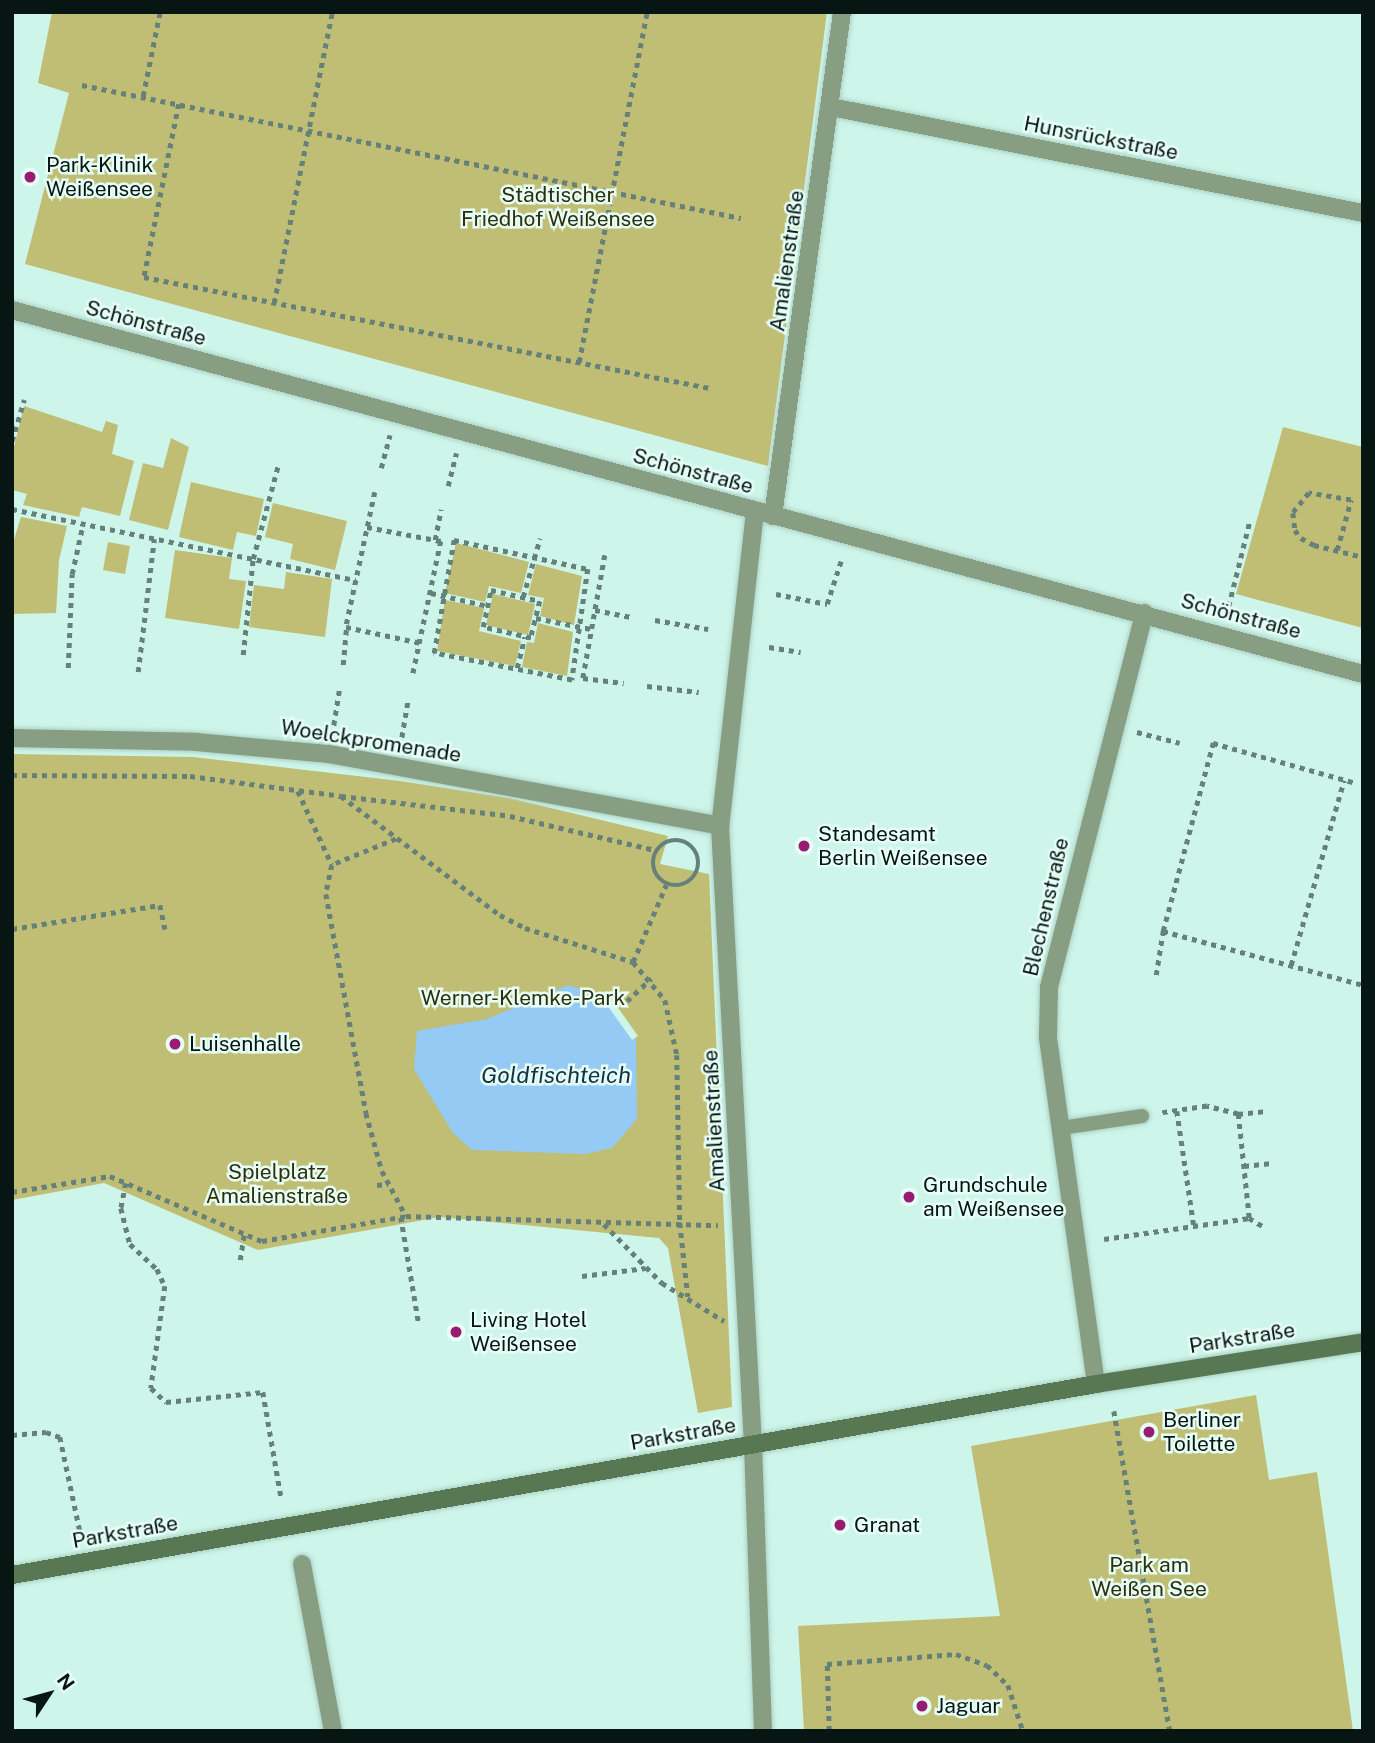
<!DOCTYPE html>
<meta charset="utf-8">
<style>
body{margin:0}
#map{position:relative;width:1375px;height:1743px;overflow:hidden;background:#cdf5e9;font-family:"Public Sans",sans-serif}
div>[style]{position:absolute}
.green>*{inset:0;background:#bfbe74}
.water>*{inset:0;background:#94caf4}
.pier>*{inset:0;background:#cdf5e9}
.path>*{height:4.5px;margin-top:-2.25px;transform-origin:0;background:repeating-linear-gradient(90deg,#668179 0 5px,transparent 0 10px)}
.path>.ring{margin:-2.25px;padding:0;box-sizing:content-box;background:none;border:4.5px solid #668179;border-radius:50%}
.roads{filter:drop-shadow(0 0 2px #add1c7) drop-shadow(0 0 2px #add1c7)}
.lane>*{height:14px;margin:-7px;padding:0 7px;transform-origin:7px;border-radius:7px;background:#879e83}
.street>*{height:18px;margin:-9px;padding:0 9px;transform-origin:9px;border-radius:9px;background:#879e83}
.secondary>*{height:18px;margin:-9px;padding:0 9px;transform-origin:9px;border-radius:9px;background:#577852}
.dots>*{width:19px;height:19px;translate:-50% -50%;box-sizing:border-box;border:4px solid #e6fef6;border-radius:50%}
span{translate:-50% -50%;white-space:nowrap;text-align:center;line-height:1.15;-webkit-text-stroke:5px #e6fef6;paint-order:stroke}
.street-label{font-size:21px;color:#081613}
.poi-label{font-size:21px;color:#081613}
.left{translate:0 -50%;text-align:left}
.park-label{font-size:21px;color:#302f0b}
.water-label{font-size:23px;color:#133147;font-style:italic}
.frame{position:absolute;inset:0;border:14px solid #081613;pointer-events:none}
.north{position:absolute;left:14px;top:1659px;width:70px;height:70px;-webkit-text-stroke:5px #e6fef6;paint-order:stroke;rotate:54deg;font-size:19px;font-weight:700;line-height:28px;text-align:center;color:#081613}
.north::after{content:'';display:block;margin:auto;width:24px;height:32px;background:#081613;clip-path:polygon(50% 0,100% 100%,50% 72%,0 100%)}
</style>
<div id="map">
<div class="green">
<div style="clip-path:polygon(52px 12px,827px 12px,768px 466px,25px 264px,69px 93px,38px 83px)"></div>
<div style="clip-path:polygon(24px 406px,102px 432px,106px 421px,118px 425px,112px 454px,134px 461px,120px 516px,82px 507px,79px 517px,23px 505px,27px 494px,12px 490px,12px 455px)"></div>
<div style="clip-path:polygon(1283px 427px,1363px 447px,1363px 628px,1236px 594px)"></div>
<div style="clip-path:polygon(171px 438px,189px 447px,168px 530px,129px 520px,143px 463px,163px 468px)"></div>
<div style="clip-path:polygon(191px 482px,264px 499px,256px 536px,237px 532px,233px 550px,179px 537px)"></div>
<div style="clip-path:polygon(273px 503px,347px 521px,335px 570px,290px 559px,293px 544px,265px 537px)"></div>
<div style="clip-path:polygon(21px 517px,67px 526px,59px 560px,56px 613px,12px 614px,12px 546px)"></div>
<div style="clip-path:polygon(108px 542px,130px 546px,125px 574px,103px 570px)"></div>
<div style="clip-path:polygon(456px 543px,529px 562px,521px 593px,489px 586px,485px 602px,445px 593px)"></div>
<div style="clip-path:polygon(175px 550px,232px 558px,229px 579px,246px 581px,239px 629px,165px 618px)"></div>
<div style="clip-path:polygon(536px 564px,582px 576px,574px 625px,540px 616px,544px 598px,528px 595px)"></div>
<div style="clip-path:polygon(286px 572px,332px 579px,325px 637px,249px 627px,254px 585px,284px 589px)"></div>
<div style="clip-path:polygon(493px 594px,535px 604px,528px 635px,486px 625px)"></div>
<div style="clip-path:polygon(445px 600px,484px 608px,479px 631px,521px 641px,515px 666px,437px 651px)"></div>
<div style="clip-path:polygon(538px 623px,573px 632px,567px 676px,522px 667px,527px 642px,534px 643px)"></div>
<div style="clip-path:polygon(12px 754px,193px 757px,400px 781px,509px 798px,668px 836px,660px 864px,709px 874px,732px 1407px,698px 1413px,668px 1248px,659px 1238px,440px 1217px,258px 1250px,104px 1183px,12px 1200px)"></div>
<div style="clip-path:polygon(1256px 1395px,1269px 1480px,1317px 1472px,1353px 1731px,804px 1731px,798px 1626px,1000px 1616px,971px 1446px)"></div>
</div>
<div class="water">
<div style="clip-path:polygon(568px 985px,607px 998px,636px 1039px,637px 1119px,612px 1148px,585px 1154px,472px 1150px,453px 1133px,414px 1069px,417px 1031px,487px 1019px)"></div>
</div>
<div class="pier">
<div style="clip-path:polygon(609px 995px,638px 1036px,632px 1040px,604px 1001px)"></div>
</div>
<div class="path">
<div style="left:82px;top:85px;width:672px;rotate:11.41deg"></div>
<div style="left:143px;top:96px;width:86px;rotate:-78.6deg"></div>
<div style="left:179px;top:104px;width:177px;rotate:101.4deg"></div>
<div style="left:144px;top:277px;width:577px;rotate:11.1deg"></div>
<div style="left:274px;top:303px;width:297px;rotate:-78.7deg"></div>
<div style="left:579px;top:362px;width:357px;rotate:-79deg"></div>
<div style="left:12px;top:441px;width:43px;rotate:-73.7deg"></div>
<div style="left:381px;top:468px;width:34px;rotate:-75deg"></div>
<div style="left:448px;top:486px;width:34px;rotate:-76deg"></div>
<div style="left:375px;top:492px;width:138px;rotate:102.1deg"></div>
<div style="left:346px;top:627px;width:77px;rotate:12deg"></div>
<div style="left:12px;top:509px;width:351px;rotate:11.7deg"></div>
<div style="left:367px;top:527px;width:75px;rotate:10.7deg"></div>
<div style="left:441px;top:541px;width:136px;rotate:101.9deg"></div>
<div style="left:435px;top:540px;width:31px;rotate:-79deg"></div>
<div style="left:454px;top:540px;width:137px;rotate:12.2deg"></div>
<div style="left:588px;top:569px;width:112px;rotate:98.2deg"></div>
<div style="left:572px;top:680px;width:141px;rotate:-168.9deg"></div>
<div style="left:434px;top:653px;width:115px;rotate:-80deg"></div>
<div style="left:1337px;top:550px;width:52px;rotate:-74.4deg"></div>
<div style="left:1351px;top:500px;width:43px;rotate:-170.5deg"></div>
<div style="left:1309px;top:493px;width:26px;rotate:129deg"></div>
<div style="left:1293px;top:513px;width:17px;rotate:83deg"></div>
<div style="left:1295px;top:530px;width:10px;rotate:53deg"></div>
<div style="left:1301px;top:538px;width:15px;rotate:28deg"></div>
<div style="left:1314px;top:545px;width:50px;rotate:13.8deg"></div>
<div style="left:605px;top:555px;width:125px;rotate:100.1deg"></div>
<div style="left:583px;top:678px;width:41px;rotate:7deg"></div>
<div style="left:491px;top:590px;width:50px;rotate:12.7deg"></div>
<div style="left:540px;top:601px;width:38px;rotate:104deg"></div>
<div style="left:531px;top:638px;width:49px;rotate:-167.1deg"></div>
<div style="left:483px;top:627px;width:38px;rotate:-78deg"></div>
<div style="left:431px;top:593px;width:58px;rotate:12.8deg"></div>
<div style="left:776px;top:594px;width:52px;rotate:11.1deg"></div>
<div style="left:827px;top:604px;width:45px;rotate:-72deg"></div>
<div style="left:523px;top:597px;width:61px;rotate:-73.9deg"></div>
<div style="left:595px;top:610px;width:38px;rotate:11deg"></div>
<div style="left:1226px;top:616px;width:99px;rotate:-76deg"></div>
<div style="left:536px;top:618px;width:56px;rotate:11.3deg"></div>
<div style="left:655px;top:620px;width:54px;rotate:9.6deg"></div>
<div style="left:769px;top:647px;width:32px;rotate:9deg"></div>
<div style="left:243px;top:655px;width:97px;rotate:-84.1deg"></div>
<div style="left:253px;top:559px;width:96px;rotate:-75deg"></div>
<div style="left:343px;top:665px;width:38px;rotate:-85deg"></div>
<div style="left:68px;top:668px;width:94px;rotate:-87.6deg"></div>
<div style="left:72px;top:574px;width:51px;rotate:-77.6deg"></div>
<div style="left:517px;top:668px;width:32px;rotate:-76deg"></div>
<div style="left:138px;top:672px;width:134px;rotate:-83.1deg"></div>
<div style="left:647px;top:686px;width:52px;rotate:6.6deg"></div>
<div style="left:1137px;top:732px;width:44px;rotate:14.3deg"></div>
<div style="left:332px;top:735px;width:45px;rotate:-81deg"></div>
<div style="left:400px;top:747px;width:49px;rotate:-80.5deg"></div>
<div style="left:12px;top:775px;width:178px;rotate:0.3deg"></div>
<div style="left:190px;top:776px;width:152px;rotate:7.5deg"></div>
<div style="left:341px;top:796px;width:199px;rotate:36.8deg"></div>
<div style="left:500px;top:915px;width:28px;rotate:27deg"></div>
<div style="left:525px;top:928px;width:113px;rotate:17.5deg"></div>
<div style="left:633px;top:962px;width:50px;rotate:49.9deg"></div>
<div style="left:665px;top:1000px;width:56px;rotate:77.7deg"></div>
<div style="left:677px;top:1055px;width:168px;rotate:89deg"></div>
<div style="left:680px;top:1223px;width:74px;rotate:83.8deg"></div>
<div style="left:298px;top:791px;width:81px;rotate:65.3deg"></div>
<div style="left:341px;top:796px;width:170px;rotate:6.7deg"></div>
<div style="left:510px;top:816px;width:149px;rotate:13.2deg"></div>
<div style="left:396px;top:839px;width:69px;rotate:157.9deg"></div>
<div style="left:332px;top:865px;width:30px;rotate:102deg"></div>
<div style="left:326px;top:894px;width:223px;rotate:79.6deg"></div>
<div style="left:366px;top:1113px;width:60px;rotate:74.6deg"></div>
<div style="left:382px;top:1171px;width:51px;rotate:61.9deg"></div>
<div class="ring" style="left:653px;top:840px;width:41.5px;height:41.5px"></div>
<div style="left:12px;top:929px;width:150px;rotate:-9.2deg"></div>
<div style="left:160px;top:905px;width:25px;rotate:78deg"></div>
<div style="left:1163px;top:931px;width:207px;rotate:15.1deg"></div>
<div style="left:633px;top:962px;width:84px;rotate:-66.8deg"></div>
<div style="left:1291px;top:965px;width:192px;rotate:-74deg"></div>
<div style="left:1156px;top:975px;width:45px;rotate:-81deg"></div>
<div style="left:1163px;top:931px;width:195px;rotate:-75.1deg"></div>
<div style="left:1213px;top:743px;width:148px;rotate:15.6deg"></div>
<div style="left:627px;top:1001px;width:33px;rotate:-43deg"></div>
<div style="left:1177px;top:1111px;width:116px;rotate:81.6deg"></div>
<div style="left:1238px;top:1114px;width:30px;rotate:-6deg"></div>
<div style="left:1244px;top:1166px;width:29px;rotate:-6deg"></div>
<div style="left:126px;top:1183px;width:25px;rotate:101deg"></div>
<div style="left:121px;top:1208px;width:37px;rotate:76deg"></div>
<div style="left:130px;top:1244px;width:37px;rotate:43deg"></div>
<div style="left:157px;top:1269px;width:19px;rotate:65deg"></div>
<div style="left:165px;top:1286px;width:103px;rotate:97.8deg"></div>
<div style="left:151px;top:1388px;width:21px;rotate:43deg"></div>
<div style="left:166px;top:1402px;width:98px;rotate:-5.9deg"></div>
<div style="left:263px;top:1392px;width:106px;rotate:80.2deg"></div>
<div style="left:377px;top:1185px;width:11px;rotate:-5deg"></div>
<div style="left:12px;top:1192px;width:99px;rotate:-9.3deg"></div>
<div style="left:110px;top:1176px;width:165px;rotate:23.2deg"></div>
<div style="left:262px;top:1241px;width:146px;rotate:-9.8deg"></div>
<div style="left:406px;top:1216px;width:312px;rotate:1.7deg"></div>
<div style="left:401px;top:1217px;width:109px;rotate:80.5deg"></div>
<div style="left:1249px;top:1218px;width:17px;rotate:31deg"></div>
<div style="left:604px;top:1224px;width:83px;rotate:45.5deg"></div>
<div style="left:662px;top:1283px;width:73px;rotate:31.5deg"></div>
<div style="left:1104px;top:1239px;width:147px;rotate:-8.2deg"></div>
<div style="left:1249px;top:1218px;width:105px;rotate:-96deg"></div>
<div style="left:1238px;top:1114px;width:32px;rotate:-166deg"></div>
<div style="left:1207px;top:1106px;width:48px;rotate:171.5deg"></div>
<div style="left:240px;top:1260px;width:26px;rotate:-81deg"></div>
<div style="left:582px;top:1276px;width:64px;rotate:-7.1deg"></div>
<div style="left:1114px;top:1411px;width:325px;rotate:80.1deg"></div>
<div style="left:12px;top:1435px;width:34px;rotate:-5deg"></div>
<div style="left:46px;top:1432px;width:15px;rotate:20deg"></div>
<div style="left:60px;top:1437px;width:96px;rotate:78deg"></div>
<div style="left:829px;top:1731px;width:67px;rotate:-91.7deg"></div>
<div style="left:827px;top:1664px;width:129px;rotate:-4.4deg"></div>
<div style="left:956px;top:1654px;width:33px;rotate:20deg"></div>
<div style="left:987px;top:1665px;width:29px;rotate:44deg"></div>
<div style="left:1008px;top:1685px;width:48px;rotate:71.9deg"></div>
<div style="left:1156px;top:1731px;width:33px"></div>
</div>
<div class="roads">
<div class="lane">
<div style="left:1061px;top:1128px;width:82px;rotate:-8.4deg"></div>
</div>
<div class="street">
<div style="left:831px;top:107px;width:542px;rotate:11.27deg"></div>
<div style="left:12px;top:310px;width:1399px;rotate:15.08deg"></div>
<div style="left:755px;top:511px;width:317px;rotate:96.3deg"></div>
<div style="left:720px;top:826px;width:620px;rotate:86.95deg"></div>
<div style="left:753px;top:1445px;width:286px;rotate:88deg"></div>
<div style="left:773px;top:516px;width:509px;rotate:-82.2deg"></div>
<div style="left:12px;top:738px;width:184px;rotate:1.2deg"></div>
<div style="left:196px;top:742px;width:134px;rotate:5.2deg"></div>
<div style="left:329px;top:754px;width:398px;rotate:10.4deg"></div>
<div style="left:1096px;top:1384px;width:351px;rotate:-97.9deg"></div>
<div style="left:1048px;top:1036px;width:49px;rotate:-88.8deg"></div>
<div style="left:1049px;top:987px;width:386px;rotate:-75.7deg"></div>
<div style="left:302px;top:1564px;width:170px;rotate:79.5deg"></div>
</div>
<div class="secondary">
<div style="left:12px;top:1575px;width:1101px;rotate:-9.99deg"></div>
<div style="left:1096px;top:1384px;width:270px;rotate:-8.9deg"></div>
</div>
</div>
<div class="dots">
<div style="left:30px;top:177px;background:#991c73"></div>
<div style="left:804px;top:846px;background:#991c73"></div>
<div style="left:175px;top:1044px;background:#991c73"></div>
<div style="left:909px;top:1197px;background:#991c73"></div>
<div style="left:456px;top:1332px;background:#991c73"></div>
<div style="left:1149px;top:1432px;background:#991c73"></div>
<div style="left:840px;top:1525px;background:#991c73"></div>
<div style="left:922px;top:1706px;background:#991c73"></div>
</div>
<div class="street-label">
<span style="left:1101px;top:138px;rotate:11deg">Hunsrückstraße</span>
<span style="left:787px;top:261px;rotate:-82deg">Amalienstraße</span>
<span style="left:146px;top:323px;rotate:15deg">Schönstraße</span>
<span style="left:693px;top:471px;rotate:15deg">Schönstraße</span>
<span style="left:1241px;top:616px;rotate:15deg">Schönstraße</span>
<span style="left:371px;top:741px;rotate:9deg">Woelckpromenade</span>
<span style="left:1046px;top:907px;rotate:-77deg">Blechenstraße</span>
<span style="left:714px;top:1121px;rotate:-93deg">Amalienstraße</span>
<span style="left:1242px;top:1338px;rotate:-9deg">Parkstraße</span>
<span style="left:683px;top:1434px;rotate:-10deg">Parkstraße</span>
<span style="left:125px;top:1532px;rotate:-10deg">Parkstraße</span>
</div>
<div class="poi-label">
<span class="left" style="left:46px;top:177px">Park-Klinik<br>Weißensee</span>
<span class="left" style="left:818px;top:846px">Standesamt<br>Berlin Weißensee</span>
<span class="left" style="left:189px;top:1044px">Luisenhalle</span>
<span class="left" style="left:923px;top:1197px">Grundschule<br>am Weißensee</span>
<span class="left" style="left:470px;top:1332px">Living Hotel<br>Weißensee</span>
<span class="left" style="left:1163px;top:1432px">Berliner<br>Toilette</span>
<span class="left" style="left:854px;top:1525px">Granat</span>
<span class="left" style="left:936px;top:1706px">Jaguar</span>
</div>
<div class="park-label">
<span style="left:558px;top:207px">Städtischer<br>Friedhof Weißensee</span>
<span style="left:523px;top:998px">Werner-Klemke-Park</span>
<span style="left:277px;top:1184px">Spielplatz<br>Amalienstraße</span>
<span style="left:1149px;top:1577px">Park am<br>Weißen See</span>
</div>
<div class="water-label">
<span style="left:556px;top:1075px">Goldfischteich</span>
</div>
<div class="frame"></div>
<div class="north">N</div>
</div>
